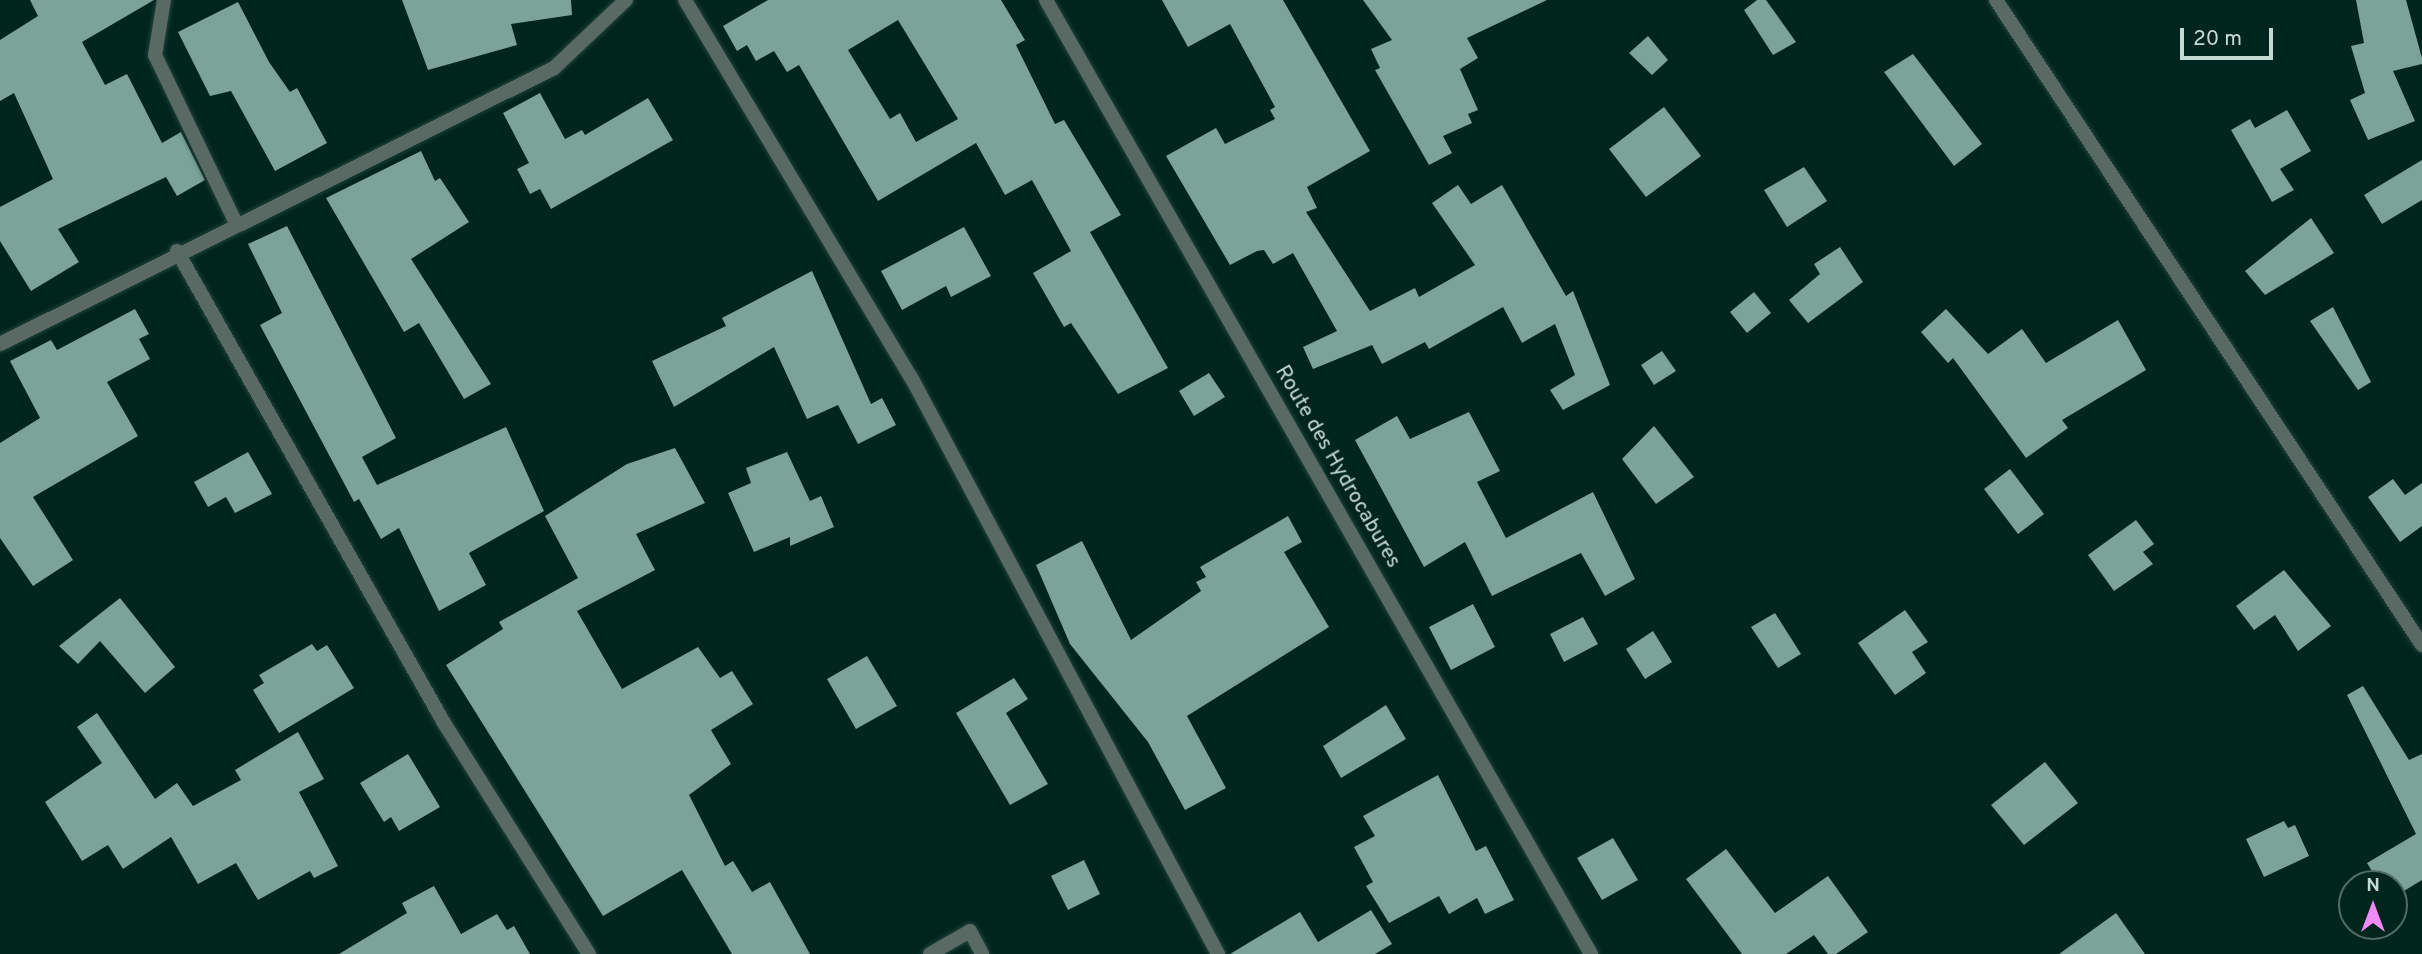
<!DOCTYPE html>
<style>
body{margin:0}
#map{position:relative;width:2422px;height:954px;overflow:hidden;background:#00251d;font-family:Overpass,sans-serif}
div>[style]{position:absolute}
.building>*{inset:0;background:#7ba397}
.roads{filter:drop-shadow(0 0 2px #20423a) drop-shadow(0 0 2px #20423a)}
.minor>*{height:14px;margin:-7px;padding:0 7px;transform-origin:7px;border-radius:7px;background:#596964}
span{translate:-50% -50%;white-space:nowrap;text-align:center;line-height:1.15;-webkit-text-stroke:7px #00251d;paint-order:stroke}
.street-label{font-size:21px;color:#c5d9d3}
.north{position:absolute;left:2338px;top:870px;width:70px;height:70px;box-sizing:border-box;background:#00251d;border:2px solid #4f6d66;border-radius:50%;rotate:0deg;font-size:19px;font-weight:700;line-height:28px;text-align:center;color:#c5d9d3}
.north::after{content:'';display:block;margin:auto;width:24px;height:32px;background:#ef8bf6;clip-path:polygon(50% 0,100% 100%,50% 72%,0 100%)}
.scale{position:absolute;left:2180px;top:28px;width:93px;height:32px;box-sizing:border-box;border:4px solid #c5d9d3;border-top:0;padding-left:9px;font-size:21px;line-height:24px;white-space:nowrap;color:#c5d9d3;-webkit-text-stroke:5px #00251d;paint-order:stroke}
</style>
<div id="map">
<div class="building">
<div style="clip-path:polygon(30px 0,154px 0,82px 42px,105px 85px,127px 74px,162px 143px,181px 132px,205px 180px,177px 196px,166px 177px,58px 229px,79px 262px,31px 291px,0 241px,0 207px,53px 179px,14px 93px,0 101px,0 40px,38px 16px)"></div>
<div style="clip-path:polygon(402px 0,571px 0,572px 15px,511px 24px,517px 45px,428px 70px)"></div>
<div style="clip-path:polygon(evenodd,768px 0,1001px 0,1025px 40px,1016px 45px,1055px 124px,1064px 120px,1121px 215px,1090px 232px,1168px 368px,1118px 394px,1071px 323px,1064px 327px,1033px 273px,1071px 251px,1032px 180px,1005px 195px,976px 143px,878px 201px,799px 65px,787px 72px,774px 51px,756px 61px,747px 45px,737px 51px,723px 26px,768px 0,898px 20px,958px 119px,916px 142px,900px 113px,890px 119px,848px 50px,898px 20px)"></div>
<div style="clip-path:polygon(1162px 0,1283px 0,1370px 151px,1307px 187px,1317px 208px,1306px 212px,1370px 311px,1415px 288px,1419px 297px,1475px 265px,1432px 203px,1458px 185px,1471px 204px,1502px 185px,1566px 296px,1573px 291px,1610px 385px,1563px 410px,1550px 390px,1575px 375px,1555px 324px,1522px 343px,1503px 307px,1429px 349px,1425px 342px,1382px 364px,1372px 345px,1313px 369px,1303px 347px,1337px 331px,1293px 253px,1273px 264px,1264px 250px,1257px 251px,1230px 265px,1166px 156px,1216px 128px,1225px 144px,1275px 119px,1270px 110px,1275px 107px,1230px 24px,1188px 47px)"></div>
<div style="clip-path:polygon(1363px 0,1547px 0,1467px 38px,1478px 58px,1460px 69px,1478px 110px,1468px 114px,1472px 123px,1443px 136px,1452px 153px,1429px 165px,1375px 70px,1380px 68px,1371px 49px,1392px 40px)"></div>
<div style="clip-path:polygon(1757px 0,1766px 0,1796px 42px,1773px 55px,1744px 10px)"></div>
<div style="clip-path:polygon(2356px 0,2406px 0,2422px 58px,2422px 64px,2393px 71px,2415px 121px,2368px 140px,2350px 100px,2365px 93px,2351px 46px,2364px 43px)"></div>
<div style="clip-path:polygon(238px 2px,269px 62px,290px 92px,297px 88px,327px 143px,275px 171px,231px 91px,210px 96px,178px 32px)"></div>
<div style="clip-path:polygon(1648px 36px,1668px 60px,1652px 75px,1629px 53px)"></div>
<div style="clip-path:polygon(1913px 54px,1982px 144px,1954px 166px,1884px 72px)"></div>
<div style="clip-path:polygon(540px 93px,565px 139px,582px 130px,585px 135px,648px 98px,673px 140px,551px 209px,540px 189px,530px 194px,517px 169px,529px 163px,503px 113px)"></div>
<div style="clip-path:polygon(1664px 107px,1701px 156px,1646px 197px,1609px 149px)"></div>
<div style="clip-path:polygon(2287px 110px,2311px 151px,2280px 169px,2294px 190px,2272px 202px,2231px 130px,2250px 119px,2255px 128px)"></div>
<div style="clip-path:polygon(421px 151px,435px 181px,440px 178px,469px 222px,411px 259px,491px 384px,464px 399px,419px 323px,404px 332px,326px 198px)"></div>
<div style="clip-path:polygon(2422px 160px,2422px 200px,2382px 224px,2364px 195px)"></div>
<div style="clip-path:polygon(1804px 167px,1827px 201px,1787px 227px,1764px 190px)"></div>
<div style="clip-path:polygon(2311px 218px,2334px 253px,2265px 295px,2245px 271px)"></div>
<div style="clip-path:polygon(287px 226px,396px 438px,362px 457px,377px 485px,506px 427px,544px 511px,469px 553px,486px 585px,439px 611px,399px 528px,381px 539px,359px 499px,354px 502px,260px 325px,282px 313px,248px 244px)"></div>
<div style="clip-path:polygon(964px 227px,991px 276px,951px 297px,946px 286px,902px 310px,881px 271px)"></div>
<div style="clip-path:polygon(1840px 247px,1863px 282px,1808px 323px,1789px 300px,1820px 274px,1814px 264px)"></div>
<div style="clip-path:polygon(812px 271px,871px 404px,882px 398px,896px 425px,858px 444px,838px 405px,807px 419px,774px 347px,674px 407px,652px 361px,726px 326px,722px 318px)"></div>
<div style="clip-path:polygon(1754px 292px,1771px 313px,1747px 333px,1730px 312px)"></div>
<div style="clip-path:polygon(2333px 307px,2371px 382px,2358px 390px,2310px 321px)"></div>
<div style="clip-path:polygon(135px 309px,149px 334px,139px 339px,150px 359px,107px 382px,138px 436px,33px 497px,73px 560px,33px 586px,0 538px,0 443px,40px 418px,10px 361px,51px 340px,57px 350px)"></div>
<div style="clip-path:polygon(1946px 309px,1988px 354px,2022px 329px,2046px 363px,2118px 320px,2146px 370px,2062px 420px,2068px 428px,2026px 458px,1953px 358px,1948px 363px,1921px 332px)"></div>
<div style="clip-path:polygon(1662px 351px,1676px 371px,1654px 385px,1641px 365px)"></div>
<div style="clip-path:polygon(1209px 373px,1225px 397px,1194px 416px,1179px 391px)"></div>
<div style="clip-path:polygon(1469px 412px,1500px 471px,1477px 482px,1506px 538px,1593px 492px,1635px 579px,1605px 596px,1581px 553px,1492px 596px,1465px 542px,1424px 567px,1355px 440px,1397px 416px,1410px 439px)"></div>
<div style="clip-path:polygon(1654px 426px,1694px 477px,1656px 504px,1622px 459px)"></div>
<div style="clip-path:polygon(675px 448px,705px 503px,636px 534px,655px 570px,577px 611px,622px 689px,698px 647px,720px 678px,732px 671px,753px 704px,711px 730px,731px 764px,689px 795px,725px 866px,733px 861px,752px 892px,770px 882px,810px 954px,732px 954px,682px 870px,603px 916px,446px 665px,503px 629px,499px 622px,578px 578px,545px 516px,627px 464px)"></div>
<div style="clip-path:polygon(248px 452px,272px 494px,235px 513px,226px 497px,208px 507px,194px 482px)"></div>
<div style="clip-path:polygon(787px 452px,810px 501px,821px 496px,834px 527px,790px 546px,790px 537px,754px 552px,728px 493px,751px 483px,746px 468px)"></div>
<div style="clip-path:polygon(2010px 469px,2044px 514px,2018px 534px,1984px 489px)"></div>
<div style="clip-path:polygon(2393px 479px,2405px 495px,2422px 483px,2422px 526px,2400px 542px,2368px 497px)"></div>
<div style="clip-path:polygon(1288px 516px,1302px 542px,1284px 552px,1329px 627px,1187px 716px,1226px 788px,1185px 810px,1148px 742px,1070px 644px,1036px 565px,1082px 541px,1131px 640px,1201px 591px,1196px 582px,1206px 577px,1200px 567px)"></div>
<div style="clip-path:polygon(2136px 520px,2154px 544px,2143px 552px,2153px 564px,2114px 591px,2088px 555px)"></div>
<div style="clip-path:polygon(2284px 570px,2331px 626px,2298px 651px,2275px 615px,2254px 630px,2236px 606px)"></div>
<div style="clip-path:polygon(120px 598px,175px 667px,145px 693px,100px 641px,78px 664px,59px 646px)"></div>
<div style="clip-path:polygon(1473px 604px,1495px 647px,1451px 670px,1429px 627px)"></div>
<div style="clip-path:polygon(1905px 610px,1928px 642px,1912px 652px,1926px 673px,1895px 695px,1858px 643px)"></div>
<div style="clip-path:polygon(1775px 613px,1801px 654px,1778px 668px,1751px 627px)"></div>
<div style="clip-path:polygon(1583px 617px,1598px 644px,1564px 662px,1550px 634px)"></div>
<div style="clip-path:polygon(1653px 631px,1672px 662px,1645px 679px,1626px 649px)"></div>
<div style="clip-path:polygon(312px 644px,317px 651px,327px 645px,354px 688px,279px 733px,253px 690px,264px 683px,259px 675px)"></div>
<div style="clip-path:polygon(867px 656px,897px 706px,856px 729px,827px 679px)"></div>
<div style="clip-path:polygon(1014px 678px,1028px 699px,1006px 713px,1048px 784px,1010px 805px,956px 713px)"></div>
<div style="clip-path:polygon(2363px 686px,2409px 760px,2422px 754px,2422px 880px,2394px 897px,2394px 884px,2380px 884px,2367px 863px,2416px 834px,2347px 695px)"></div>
<div style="clip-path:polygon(1386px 705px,1406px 739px,1341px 778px,1323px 746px)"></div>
<div style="clip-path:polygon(97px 713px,155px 799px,177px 783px,193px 806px,241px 780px,235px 770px,298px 732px,324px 779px,299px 792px,338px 866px,314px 878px,310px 871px,258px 900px,236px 863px,198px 884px,171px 837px,123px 869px,108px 845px,82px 861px,45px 802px,102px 763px,77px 727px)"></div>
<div style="clip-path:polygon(408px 754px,440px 807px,399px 831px,391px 817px,384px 822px,360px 783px)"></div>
<div style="clip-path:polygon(2045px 762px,2078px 803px,2024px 845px,1991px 805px)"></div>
<div style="clip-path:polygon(1438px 775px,1476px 851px,1486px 846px,1514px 900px,1485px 914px,1477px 898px,1449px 914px,1439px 896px,1389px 923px,1366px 886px,1373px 882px,1354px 847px,1375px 836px,1363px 816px)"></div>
<div style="clip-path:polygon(2284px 821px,2288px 828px,2295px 825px,2309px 856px,2264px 877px,2246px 839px)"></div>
<div style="clip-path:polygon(1613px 838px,1638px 880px,1602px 900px,1577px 858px)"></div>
<div style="clip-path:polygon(1726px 849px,1775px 913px,1828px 876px,1868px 932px,1836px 954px,1828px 954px,1814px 935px,1786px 954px,1742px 954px,1686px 879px)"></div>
<div style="clip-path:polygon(1084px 860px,1100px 894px,1068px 910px,1051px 876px)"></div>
<div style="clip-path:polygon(434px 886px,461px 934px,497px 914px,507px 930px,514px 926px,530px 954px,339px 954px,407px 913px,402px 903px)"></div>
<div style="clip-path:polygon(1371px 910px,1392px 944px,1375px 954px,1230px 954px,1300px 912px,1318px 942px)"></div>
<div style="clip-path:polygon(2116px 913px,2145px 954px,2059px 954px)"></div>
</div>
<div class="roads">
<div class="minor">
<div style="left:164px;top:0;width:56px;rotate:99.3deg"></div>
<div style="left:155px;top:55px;width:187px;rotate:64.3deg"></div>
<div style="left:685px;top:0;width:440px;rotate:59.1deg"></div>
<div style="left:911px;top:377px;width:654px;rotate:61.98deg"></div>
<div style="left:1046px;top:0;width:1099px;rotate:60.26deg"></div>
<div style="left:1996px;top:0;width:773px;rotate:56.56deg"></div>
<div style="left:177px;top:251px;width:542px;rotate:60.5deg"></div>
<div style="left:444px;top:723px;width:273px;rotate:57.9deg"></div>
<div style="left:0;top:344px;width:619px;rotate:-26.48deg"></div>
<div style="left:554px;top:68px;width:99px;rotate:-43.4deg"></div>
<div style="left:930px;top:954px;width:46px;rotate:-29.9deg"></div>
<div style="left:970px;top:931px;width:26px;rotate:62deg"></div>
</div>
</div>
<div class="street-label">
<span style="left:1337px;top:467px;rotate:60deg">Route des Hydrocabures</span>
</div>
<div class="north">N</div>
<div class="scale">20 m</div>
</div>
